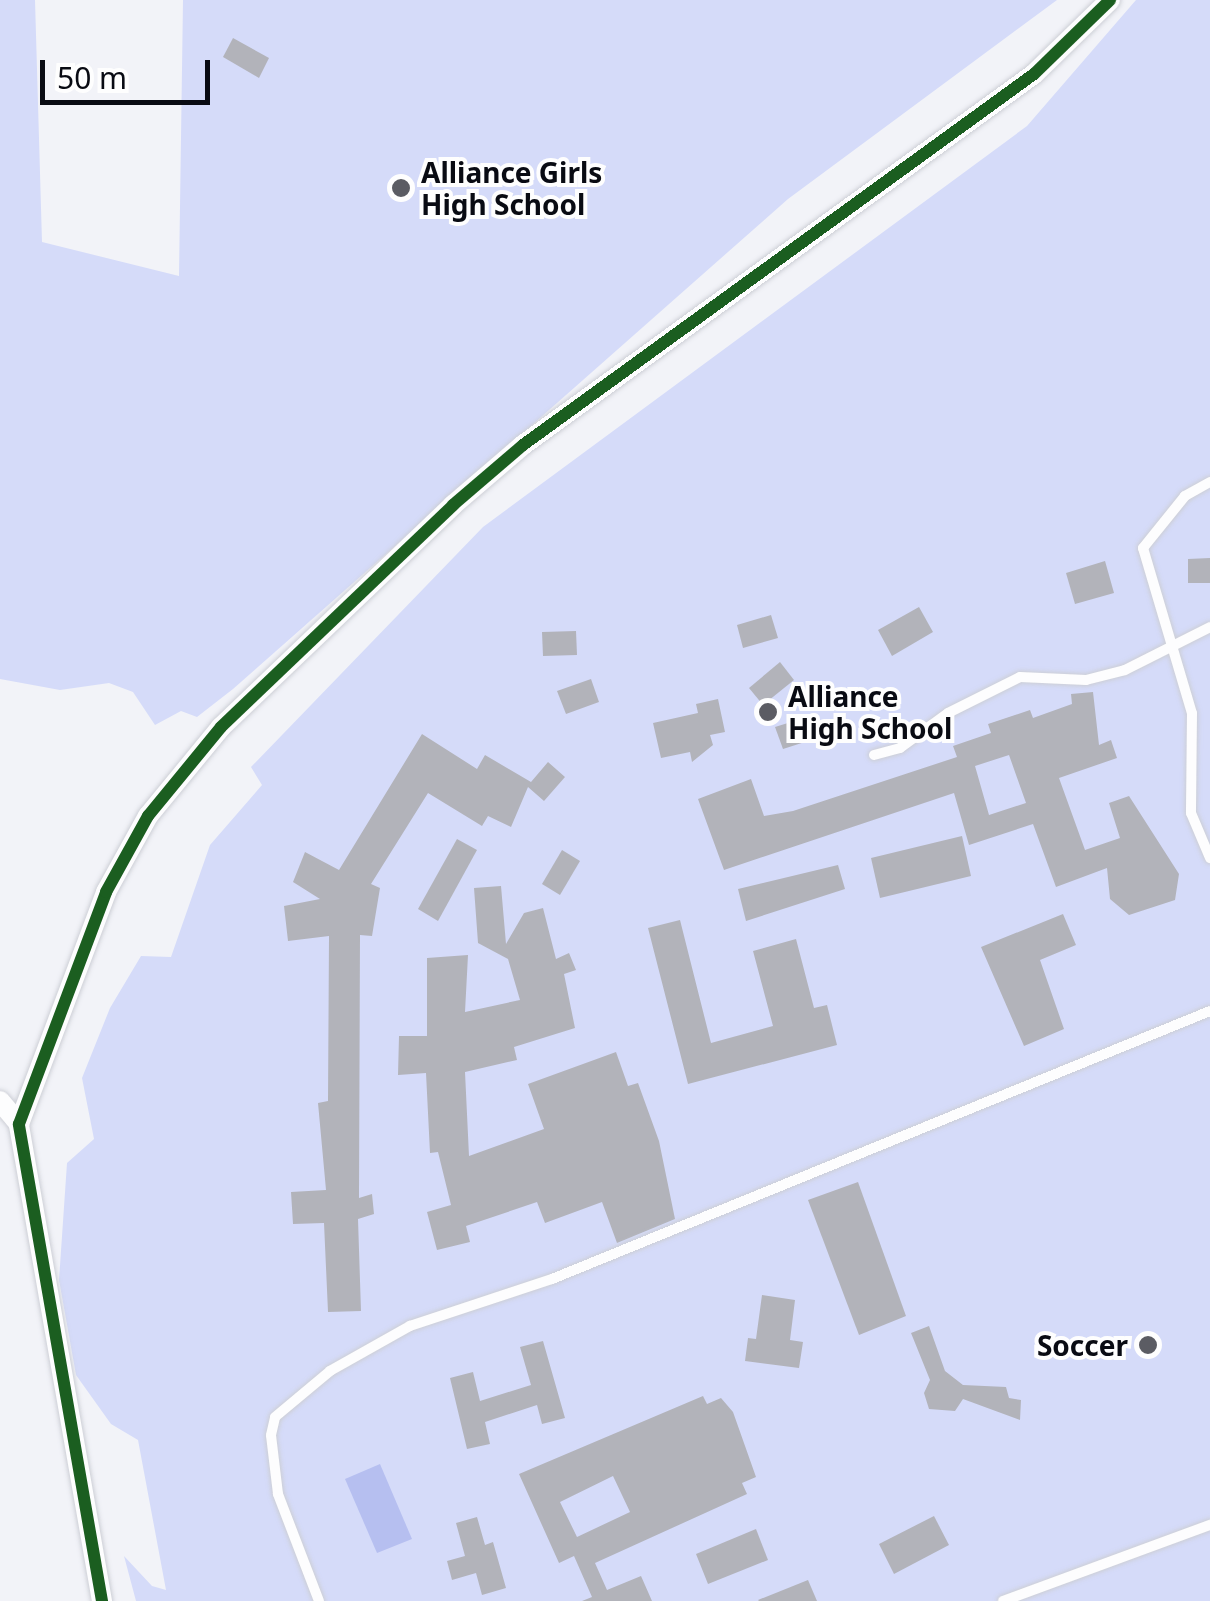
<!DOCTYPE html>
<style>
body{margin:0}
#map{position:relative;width:1210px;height:1601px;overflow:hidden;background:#f2f3f8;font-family:"Noto Sans",sans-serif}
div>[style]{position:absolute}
.green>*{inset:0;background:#d5dbf9}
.water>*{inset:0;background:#b6bff0}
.building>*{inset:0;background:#b2b3ba}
.roads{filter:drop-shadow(0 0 2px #cdcfd6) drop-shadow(0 0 2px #cdcfd6)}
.lane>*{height:10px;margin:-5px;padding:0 5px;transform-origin:5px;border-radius:5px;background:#fdfdfe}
.street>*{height:20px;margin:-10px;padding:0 10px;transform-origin:10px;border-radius:10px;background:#fdfdfe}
.cycleway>*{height:12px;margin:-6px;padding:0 6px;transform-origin:6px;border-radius:6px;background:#1b5e20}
.dots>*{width:28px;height:28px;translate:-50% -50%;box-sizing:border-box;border:5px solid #fefefe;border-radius:50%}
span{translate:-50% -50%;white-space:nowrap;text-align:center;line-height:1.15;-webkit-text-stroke:8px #fefefe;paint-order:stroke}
.poi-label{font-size:28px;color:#090b13;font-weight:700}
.left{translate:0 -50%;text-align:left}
.right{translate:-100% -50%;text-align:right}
.scale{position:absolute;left:40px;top:60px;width:170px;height:45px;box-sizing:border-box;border:5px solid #090b13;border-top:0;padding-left:12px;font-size:30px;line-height:35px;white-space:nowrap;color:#090b13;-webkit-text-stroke:8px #fefefe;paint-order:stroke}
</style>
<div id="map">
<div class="green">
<div style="clip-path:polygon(0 0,35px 0,42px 242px,179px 276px,183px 0,1057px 0,788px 199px,233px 689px,197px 717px,181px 711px,155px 725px,133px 692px,109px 683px,60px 690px,0 679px)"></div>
<div style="clip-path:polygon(1136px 0,1210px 0,1210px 1601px,136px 1601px,124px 1556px,152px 1586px,166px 1590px,138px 1440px,111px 1424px,76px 1375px,59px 1280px,67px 1163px,94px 1139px,82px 1078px,110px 1008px,141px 956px,171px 957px,210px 845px,262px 785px,251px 767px,483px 527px,1027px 126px)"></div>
</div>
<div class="water">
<div style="clip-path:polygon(380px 1464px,412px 1539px,377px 1553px,345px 1479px)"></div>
</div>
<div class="building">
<div style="clip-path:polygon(233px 38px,269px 58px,259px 78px,223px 57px)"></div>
<div style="clip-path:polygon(1210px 558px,1210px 583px,1188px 583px,1188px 559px)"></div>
<div style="clip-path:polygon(1105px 561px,1114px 593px,1075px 604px,1066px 573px)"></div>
<div style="clip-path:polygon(919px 607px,933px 632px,892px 656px,878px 630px)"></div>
<div style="clip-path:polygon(771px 615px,778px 638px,743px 648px,737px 625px)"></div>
<div style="clip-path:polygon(576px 631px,577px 655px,543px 656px,542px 632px)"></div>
<div style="clip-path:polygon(780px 662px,794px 680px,763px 705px,749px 688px)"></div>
<div style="clip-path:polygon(591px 679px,599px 702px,566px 714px,557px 691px)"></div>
<div style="clip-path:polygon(evenodd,1093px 692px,1099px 745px,1111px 740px,1117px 758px,1059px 778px,1085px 850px,1120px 838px,1109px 803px,1129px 796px,1179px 874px,1175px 900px,1129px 915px,1110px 899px,1107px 868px,1056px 887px,1033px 824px,969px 845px,954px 793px,724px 870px,698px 799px,751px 779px,764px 816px,793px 811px,957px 757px,953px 746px,991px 733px,988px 724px,1030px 710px,1033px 718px,1072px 704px,1071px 694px,1093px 692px,1009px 755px,1026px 803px,989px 815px,975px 766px,1009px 755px)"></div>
<div style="clip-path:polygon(718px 699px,725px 732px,710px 735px,713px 745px,692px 762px,690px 752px,661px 758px,653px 723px,698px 713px,696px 704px)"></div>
<div style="clip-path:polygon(804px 718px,811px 740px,783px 749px,775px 727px)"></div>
<div style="clip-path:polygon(422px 734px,477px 769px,485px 755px,531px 782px,548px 762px,565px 777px,544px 801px,528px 787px,511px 827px,488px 816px,482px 826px,428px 793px,371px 884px,380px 888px,372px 936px,360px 935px,359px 1198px,372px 1194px,374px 1214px,358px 1219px,361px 1311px,328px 1312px,324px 1223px,293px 1224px,291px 1192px,326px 1190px,318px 1103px,328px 1101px,329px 936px,288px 941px,284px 906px,320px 899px,293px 882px,305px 852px,339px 870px)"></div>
<div style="clip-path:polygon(962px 836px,971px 876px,880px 898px,871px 858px)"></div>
<div style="clip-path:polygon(457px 839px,477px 850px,438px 921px,418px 909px)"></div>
<div style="clip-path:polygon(562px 850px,580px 861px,560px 895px,542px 884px)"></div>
<div style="clip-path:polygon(838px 865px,845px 889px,746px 921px,738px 889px)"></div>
<div style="clip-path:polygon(501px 886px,506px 944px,524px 913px,543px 908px,556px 959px,569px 953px,576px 970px,564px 974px,575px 1028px,514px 1047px,517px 1060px,465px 1072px,469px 1156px,544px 1129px,528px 1084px,616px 1052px,628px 1086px,638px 1083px,659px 1141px,675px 1219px,617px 1243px,602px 1202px,545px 1223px,537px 1202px,466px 1226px,470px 1242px,437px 1250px,427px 1212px,451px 1205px,438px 1152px,430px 1153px,426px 1073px,398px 1075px,399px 1036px,427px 1036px,427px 958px,468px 955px,465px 1012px,520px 1000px,508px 959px,478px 943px,474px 888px)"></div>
<div style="clip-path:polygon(1063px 914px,1076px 945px,1040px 960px,1064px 1029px,1024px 1046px,981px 947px)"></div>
<div style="clip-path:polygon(680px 920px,711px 1043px,773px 1026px,753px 951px,796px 939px,814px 1008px,827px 1005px,837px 1045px,688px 1084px,648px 928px)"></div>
<div style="clip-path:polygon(858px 1182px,906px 1316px,859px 1335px,808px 1200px)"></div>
<div style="clip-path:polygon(762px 1295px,795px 1300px,790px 1340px,803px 1342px,799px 1368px,745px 1361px,748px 1338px,756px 1339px)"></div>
<div style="clip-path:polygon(929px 1326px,945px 1371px,963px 1385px,1006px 1387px,1009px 1398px,1021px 1400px,1020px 1420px,963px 1399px,955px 1411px,929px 1409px,924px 1393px,930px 1380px,911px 1333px)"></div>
<div style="clip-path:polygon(543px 1341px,565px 1418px,542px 1424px,537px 1405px,485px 1422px,490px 1444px,467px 1449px,450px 1378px,473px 1372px,480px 1401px,531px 1385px,520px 1347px)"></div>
<div style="clip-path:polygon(evenodd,703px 1396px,707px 1404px,721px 1398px,733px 1412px,756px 1477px,742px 1483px,747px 1494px,595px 1563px,607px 1590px,641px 1576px,652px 1601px,582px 1601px,592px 1597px,574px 1556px,559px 1563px,519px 1474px,703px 1396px,613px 1476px,630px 1512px,577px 1537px,560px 1502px,613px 1476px)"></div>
<div style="clip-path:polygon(934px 1516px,949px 1545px,894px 1574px,879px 1544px)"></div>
<div style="clip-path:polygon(477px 1517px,485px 1545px,493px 1542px,506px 1588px,482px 1595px,476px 1573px,452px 1580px,447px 1561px,465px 1556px,456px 1523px)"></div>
<div style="clip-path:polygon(756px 1529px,768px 1560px,708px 1584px,696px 1554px)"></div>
<div style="clip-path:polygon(808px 1580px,817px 1601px,759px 1601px,758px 1600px)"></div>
</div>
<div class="roads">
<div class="lane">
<div style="left:1210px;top:482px;width:29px;rotate:151deg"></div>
<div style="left:1185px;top:496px;width:67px;rotate:128.9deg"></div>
<div style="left:1143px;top:548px;width:172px;rotate:73.5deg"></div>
<div style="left:1192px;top:713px;width:100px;rotate:90.6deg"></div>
<div style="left:1191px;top:813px;width:49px;rotate:67.1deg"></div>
<div style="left:874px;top:755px;width:27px;rotate:-15deg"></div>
<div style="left:900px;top:748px;width:59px;rotate:-36.1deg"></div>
<div style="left:948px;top:713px;width:80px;rotate:-26.6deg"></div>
<div style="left:1020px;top:677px;width:66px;rotate:2.6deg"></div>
<div style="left:1086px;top:680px;width:40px;rotate:-14.4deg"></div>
<div style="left:1125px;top:670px;width:95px;rotate:-26.8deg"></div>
<div style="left:319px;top:1601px;width:115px;rotate:-111deg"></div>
<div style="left:278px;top:1494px;width:59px;rotate:-96.8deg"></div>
<div style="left:271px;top:1435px;width:18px;rotate:-77deg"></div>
<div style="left:275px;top:1417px;width:72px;rotate:-39.9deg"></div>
<div style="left:330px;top:1371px;width:92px;rotate:-29.4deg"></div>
<div style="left:410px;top:1326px;width:150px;rotate:-18.3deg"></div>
<div style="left:552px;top:1279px;width:710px;rotate:-22.16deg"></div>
<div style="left:1003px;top:1601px;width:221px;rotate:-20.2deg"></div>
</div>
<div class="street">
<div style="left:0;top:1101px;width:30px;rotate:50deg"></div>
<div style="left:102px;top:1601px;width:484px;rotate:-99.9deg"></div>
<div style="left:19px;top:1124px;width:248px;rotate:-69.4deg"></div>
<div style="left:106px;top:892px;width:87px;rotate:-61.1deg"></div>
<div style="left:148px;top:816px;width:115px;rotate:-50.6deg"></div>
<div style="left:221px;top:727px;width:321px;rotate:-43.7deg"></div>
<div style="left:453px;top:505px;width:92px;rotate:-40.6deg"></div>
<div style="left:523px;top:445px;width:631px;rotate:-35.98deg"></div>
<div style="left:1034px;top:74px;width:106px;rotate:-44.2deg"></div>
</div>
</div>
<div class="cycleway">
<div style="left:102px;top:1601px;width:484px;rotate:-99.9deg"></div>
<div style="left:19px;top:1124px;width:248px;rotate:-69.4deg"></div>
<div style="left:106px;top:892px;width:87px;rotate:-61.1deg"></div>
<div style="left:148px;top:816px;width:115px;rotate:-50.6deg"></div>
<div style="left:221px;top:727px;width:321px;rotate:-43.7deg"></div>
<div style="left:453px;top:505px;width:92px;rotate:-40.6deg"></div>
<div style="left:523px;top:445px;width:631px;rotate:-35.98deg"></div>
<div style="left:1034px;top:74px;width:106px;rotate:-44.2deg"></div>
</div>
<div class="dots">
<div style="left:401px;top:188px;background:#5b5c63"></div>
<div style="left:768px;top:712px;background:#5b5c63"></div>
<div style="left:1148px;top:1345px;background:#5b5c63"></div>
</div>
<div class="poi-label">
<span class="left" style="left:421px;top:188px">Alliance Girls<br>High School</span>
<span class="left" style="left:788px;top:712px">Alliance<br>High School</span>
<span class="right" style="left:1128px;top:1345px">Soccer</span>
</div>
<div class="scale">50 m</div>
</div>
